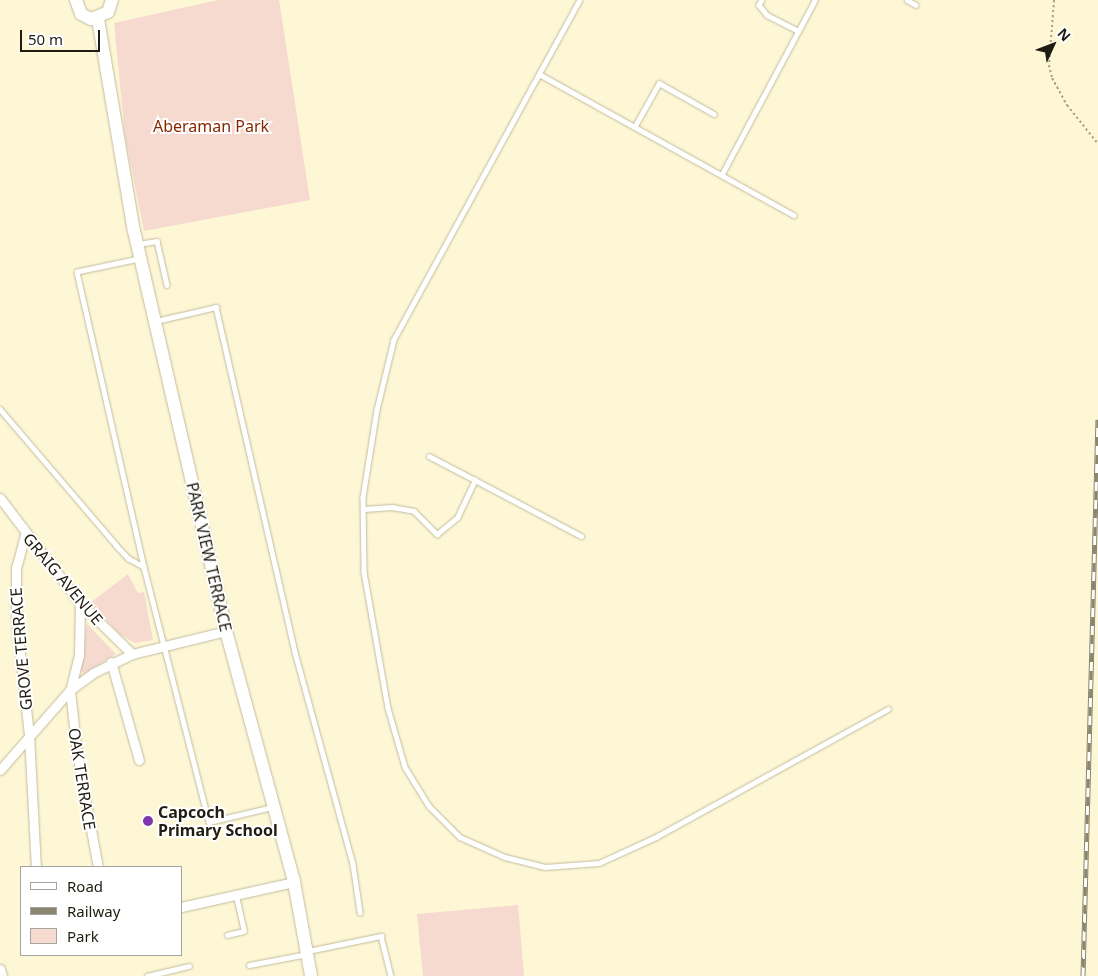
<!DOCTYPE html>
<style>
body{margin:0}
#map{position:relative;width:1098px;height:976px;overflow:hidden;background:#fdf7d6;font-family:"Noto Sans",sans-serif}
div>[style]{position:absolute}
.green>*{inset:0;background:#f6dad0}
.path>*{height:2px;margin-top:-1px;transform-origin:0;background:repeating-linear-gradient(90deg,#a6a189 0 2.5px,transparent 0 5px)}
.roads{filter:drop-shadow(0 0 1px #c2bc9d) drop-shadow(0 0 1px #c2bc9d)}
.lane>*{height:4.5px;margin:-2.25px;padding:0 2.25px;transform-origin:2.25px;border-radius:2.25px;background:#fff}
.street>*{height:9px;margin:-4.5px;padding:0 4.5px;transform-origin:4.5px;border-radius:4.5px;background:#fff}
.secondary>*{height:12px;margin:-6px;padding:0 6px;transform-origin:6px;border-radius:6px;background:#fff}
.rail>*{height:5px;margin-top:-2.5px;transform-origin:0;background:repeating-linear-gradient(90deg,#fff 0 9px,#8a8670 0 18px);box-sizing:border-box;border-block:1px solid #8a8670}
.dots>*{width:14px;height:14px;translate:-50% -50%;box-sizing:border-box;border:2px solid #fff;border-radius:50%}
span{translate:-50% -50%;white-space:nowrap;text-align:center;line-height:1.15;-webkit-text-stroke:4px #fff;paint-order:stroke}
.park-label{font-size:16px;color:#862700}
.street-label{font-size:16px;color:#1f1d11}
.poi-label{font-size:16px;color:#1f1d11;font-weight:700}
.left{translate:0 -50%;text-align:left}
.legend{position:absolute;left:20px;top:866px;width:162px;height:90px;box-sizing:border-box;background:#fff;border:1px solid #a5a5a0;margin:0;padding:6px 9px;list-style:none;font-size:15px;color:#1f1d11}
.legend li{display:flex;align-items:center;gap:10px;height:25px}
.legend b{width:25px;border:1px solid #a5a5a0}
.north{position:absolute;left:1028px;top:20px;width:50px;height:50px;-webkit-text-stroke:4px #fff;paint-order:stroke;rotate:47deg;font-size:14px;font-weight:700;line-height:20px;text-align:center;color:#1f1d11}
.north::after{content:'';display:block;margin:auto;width:18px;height:22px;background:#1f1d11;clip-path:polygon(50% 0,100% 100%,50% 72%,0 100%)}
.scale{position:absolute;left:20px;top:30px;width:80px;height:22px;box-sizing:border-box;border:2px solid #1f1d11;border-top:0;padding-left:6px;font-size:15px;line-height:18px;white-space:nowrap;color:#1f1d11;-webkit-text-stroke:4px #fff;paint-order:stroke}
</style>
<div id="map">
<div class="green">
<div style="clip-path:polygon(218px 0,279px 0,310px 200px,144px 231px,125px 136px,114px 23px)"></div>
<div style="clip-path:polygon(128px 574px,138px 593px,144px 592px,153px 640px,135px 643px,121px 635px,90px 603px)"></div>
<div style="clip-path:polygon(87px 624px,116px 654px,84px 674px,81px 670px)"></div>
<div style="clip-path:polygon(518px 905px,524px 976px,423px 976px,417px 914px)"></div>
</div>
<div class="path">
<div style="left:1054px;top:0;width:65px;rotate:94.4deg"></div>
<div style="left:1049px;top:65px;width:13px;rotate:77deg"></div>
<div style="left:1052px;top:78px;width:31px;rotate:61deg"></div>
<div style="left:1067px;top:105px;width:50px;rotate:51.5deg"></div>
</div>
<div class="roads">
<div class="lane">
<div style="left:580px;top:0;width:388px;rotate:118.7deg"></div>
<div style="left:394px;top:340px;width:72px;rotate:103.7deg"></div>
<div style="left:377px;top:410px;width:88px;rotate:99.1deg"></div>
<div style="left:363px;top:497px;width:75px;rotate:89.2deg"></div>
<div style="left:364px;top:572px;width:138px;rotate:80deg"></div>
<div style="left:388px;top:708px;width:61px;rotate:73.9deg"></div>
<div style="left:405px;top:767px;width:46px;rotate:58.4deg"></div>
<div style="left:429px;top:806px;width:44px;rotate:45deg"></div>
<div style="left:460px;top:837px;width:49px;rotate:24deg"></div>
<div style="left:505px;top:857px;width:41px;rotate:14deg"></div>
<div style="left:545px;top:867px;width:54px;rotate:-4.2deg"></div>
<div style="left:599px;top:863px;width:63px;rotate:-24.5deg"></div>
<div style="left:656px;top:837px;width:265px;rotate:-28.9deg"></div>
<div style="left:762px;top:0;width:6px;rotate:121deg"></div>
<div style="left:759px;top:5px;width:13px;rotate:51deg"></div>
<div style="left:767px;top:15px;width:35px;rotate:27deg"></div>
<div style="left:907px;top:0;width:10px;rotate:29deg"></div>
<div style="left:541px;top:75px;width:289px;rotate:29deg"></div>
<div style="left:635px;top:126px;width:49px;rotate:-60.8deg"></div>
<div style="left:659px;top:83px;width:63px;rotate:29.4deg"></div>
<div style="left:722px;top:174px;width:197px;rotate:-61.9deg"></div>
<div style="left:138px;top:244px;width:19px;rotate:-9deg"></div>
<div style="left:157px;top:241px;width:45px;rotate:77.2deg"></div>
<div style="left:139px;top:259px;width:63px;rotate:168.2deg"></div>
<div style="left:77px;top:272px;width:303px;rotate:77.2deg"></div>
<div style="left:144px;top:567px;width:263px;rotate:75.7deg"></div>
<div style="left:209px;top:822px;width:65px;rotate:-13.4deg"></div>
<div style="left:156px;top:321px;width:62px;rotate:-13.1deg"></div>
<div style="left:216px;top:307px;width:354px;rotate:77.1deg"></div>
<div style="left:295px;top:652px;width:220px;rotate:74.7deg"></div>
<div style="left:353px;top:864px;width:49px;rotate:81.7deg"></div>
<div style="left:0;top:409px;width:179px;rotate:49.5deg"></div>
<div style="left:116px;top:545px;width:18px;rotate:47deg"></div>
<div style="left:128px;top:558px;width:18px;rotate:29deg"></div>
<div style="left:429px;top:456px;width:52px;rotate:27.6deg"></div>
<div style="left:364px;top:509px;width:28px;rotate:-4deg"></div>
<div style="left:392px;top:507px;width:22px;rotate:10deg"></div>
<div style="left:414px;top:511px;width:33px;rotate:45deg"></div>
<div style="left:437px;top:534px;width:26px;rotate:-39deg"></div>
<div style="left:457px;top:518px;width:42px;rotate:-64.7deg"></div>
<div style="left:475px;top:480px;width:120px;rotate:27.8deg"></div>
<div style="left:227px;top:935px;width:17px;rotate:-13deg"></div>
<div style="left:244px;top:931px;width:37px;rotate:-103deg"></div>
<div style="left:308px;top:951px;width:75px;rotate:-11.6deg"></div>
<div style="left:381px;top:936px;width:41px;rotate:76deg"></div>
<div style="left:249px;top:965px;width:59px;rotate:-10.7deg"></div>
<div style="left:147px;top:976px;width:43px;rotate:-13.4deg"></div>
</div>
<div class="street">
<div style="left:0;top:498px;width:132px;rotate:52.7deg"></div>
<div style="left:80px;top:603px;width:73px;rotate:44.4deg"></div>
<div style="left:25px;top:535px;width:34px;rotate:105deg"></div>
<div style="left:16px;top:568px;width:51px;rotate:90deg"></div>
<div style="left:16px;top:619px;width:117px;rotate:83.6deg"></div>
<div style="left:29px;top:735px;width:132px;rotate:87deg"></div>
<div style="left:80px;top:603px;width:52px;rotate:91.1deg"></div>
<div style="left:79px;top:655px;width:36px;rotate:104deg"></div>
<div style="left:70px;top:690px;width:64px;rotate:83.8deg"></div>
<div style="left:77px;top:754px;width:115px;rotate:79.5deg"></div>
<div style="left:111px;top:662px;width:102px;rotate:74.1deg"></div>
<div style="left:0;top:770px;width:106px;rotate:-48.8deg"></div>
<div style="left:70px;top:690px;width:29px;rotate:-36deg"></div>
<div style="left:93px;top:673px;width:43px;rotate:-26deg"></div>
<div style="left:132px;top:654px;width:97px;rotate:-13.7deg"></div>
<div style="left:181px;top:907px;width:116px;rotate:-12.5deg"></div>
<div style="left:0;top:969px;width:7px;rotate:74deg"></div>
</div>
<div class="secondary">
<div style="left:76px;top:0;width:15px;rotate:70deg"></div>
<div style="left:81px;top:14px;width:11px;rotate:27deg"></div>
<div style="left:91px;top:19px;width:18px;rotate:-22deg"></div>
<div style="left:108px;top:12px;width:13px;rotate:-72deg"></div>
<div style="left:98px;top:19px;width:215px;rotate:80.4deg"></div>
<div style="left:134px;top:231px;width:410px;rotate:77deg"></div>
<div style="left:226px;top:631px;width:260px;rotate:74.8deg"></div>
<div style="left:294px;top:882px;width:96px;rotate:79.7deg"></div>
</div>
</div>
<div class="rail">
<div style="left:1083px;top:976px;width:557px;rotate:-88.46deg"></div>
</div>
<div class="dots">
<div style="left:148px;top:821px;background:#7c37aa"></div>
</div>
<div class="park-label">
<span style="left:211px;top:126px">Aberaman Park</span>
</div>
<div class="street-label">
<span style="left:209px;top:557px;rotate:77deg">PARK VIEW TERRACE</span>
<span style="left:63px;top:579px;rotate:50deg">GRAIG AVENUE</span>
<span style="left:21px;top:649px;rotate:-95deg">GROVE TERRACE</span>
<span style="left:82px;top:779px;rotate:81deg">OAK TERRACE</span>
</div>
<div class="poi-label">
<span class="left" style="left:158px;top:821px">Capcoch<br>Primary School</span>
</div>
<ul class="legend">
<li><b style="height:6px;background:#fff"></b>Road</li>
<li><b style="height:6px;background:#8a8670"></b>Railway</li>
<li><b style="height:14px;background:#f6dad0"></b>Park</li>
</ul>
<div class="north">N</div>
<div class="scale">50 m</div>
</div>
